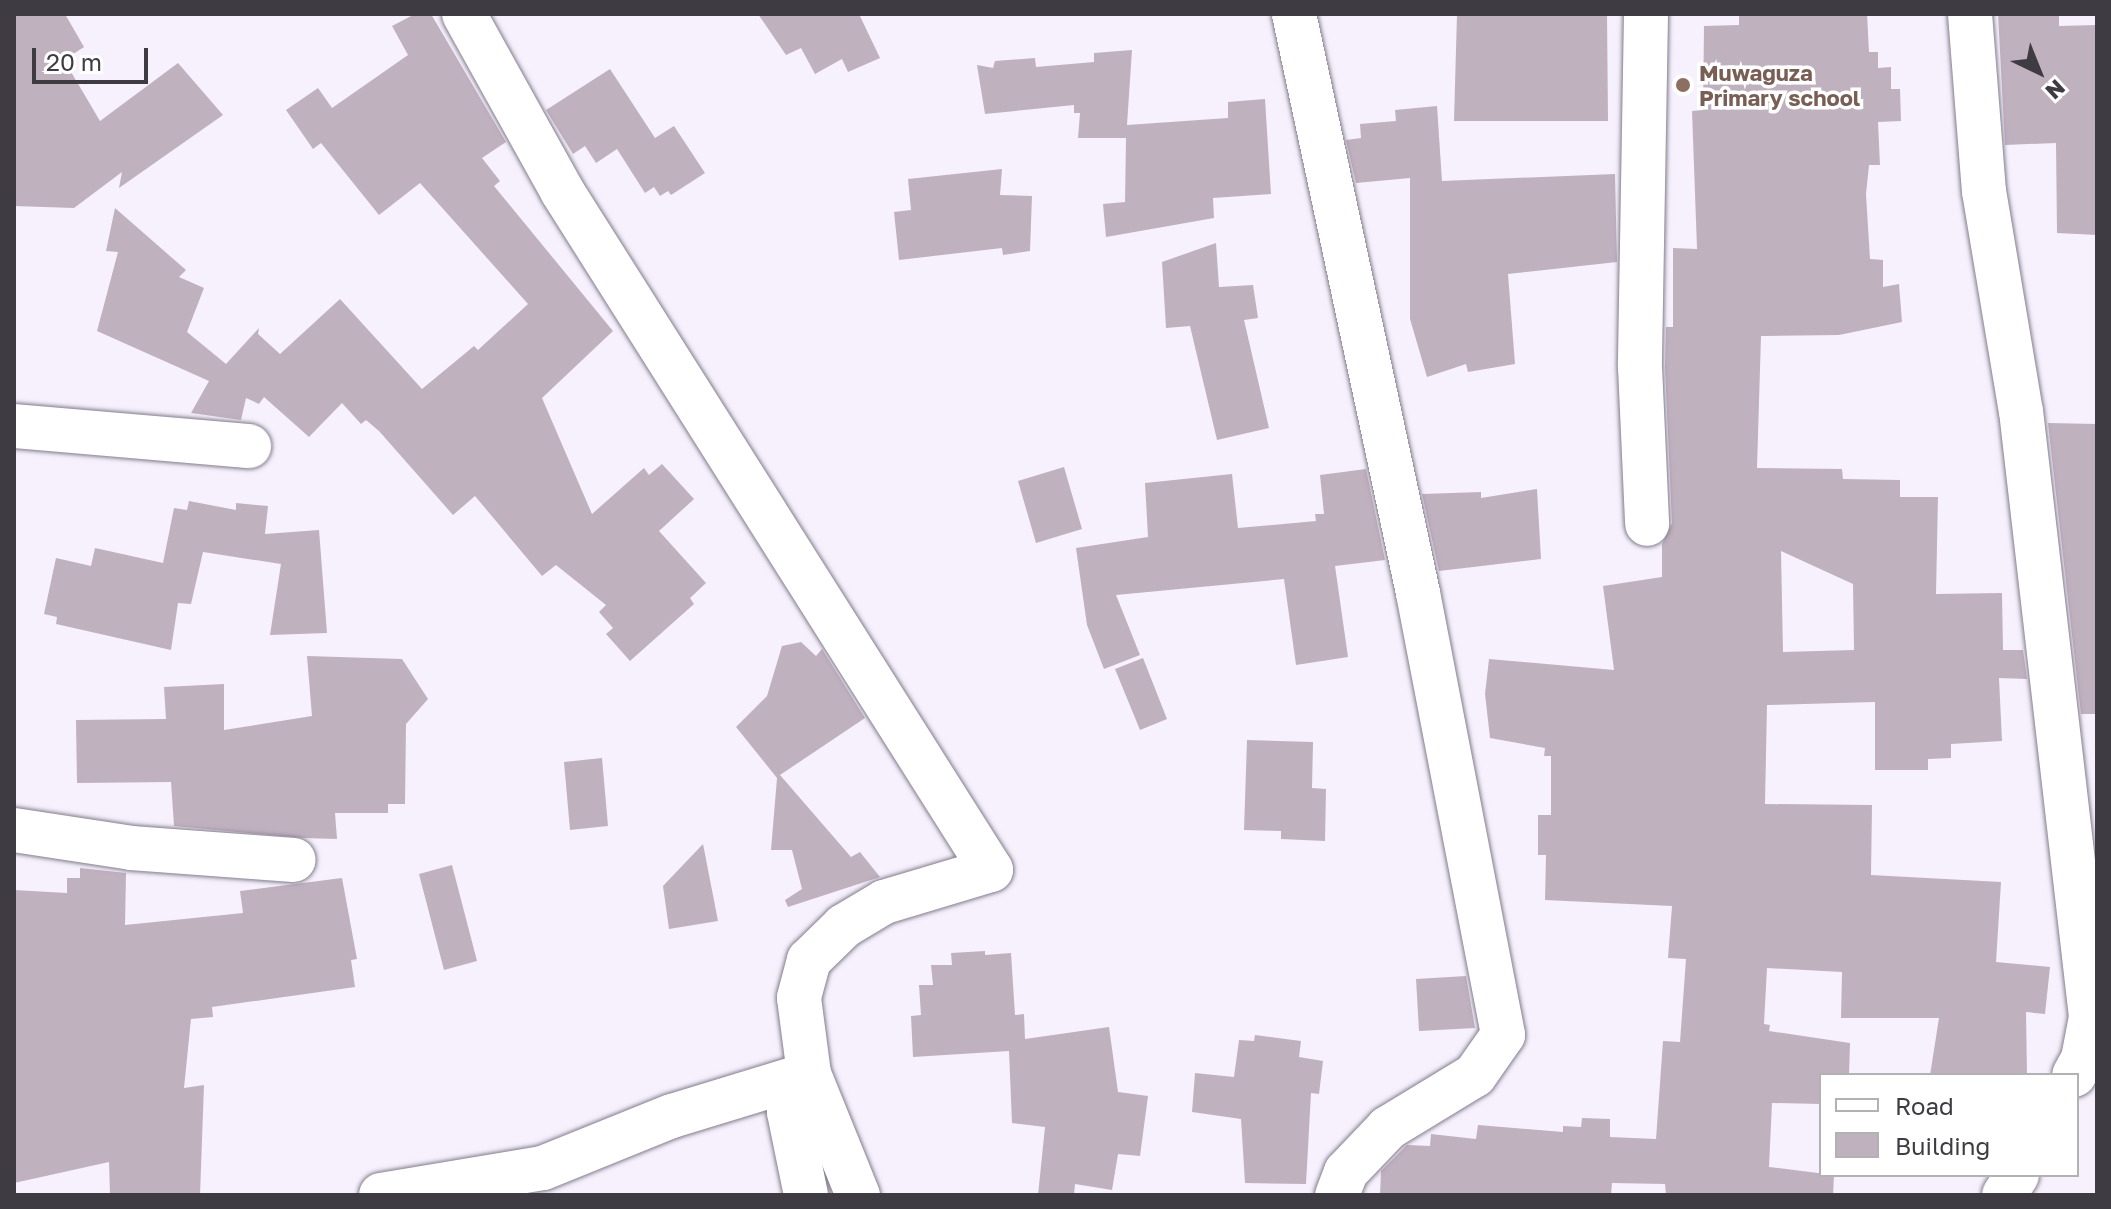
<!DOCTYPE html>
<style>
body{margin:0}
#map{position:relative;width:2111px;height:1209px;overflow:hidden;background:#f6f1fd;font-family:"Golos Text",sans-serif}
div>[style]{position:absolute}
.building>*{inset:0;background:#c0b1bf}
.roads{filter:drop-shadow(0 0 2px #837c8c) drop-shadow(0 0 2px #837c8c)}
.street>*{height:44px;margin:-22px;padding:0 22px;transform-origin:22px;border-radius:22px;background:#fff}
.dots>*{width:22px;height:22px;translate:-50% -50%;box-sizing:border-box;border:4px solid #fff;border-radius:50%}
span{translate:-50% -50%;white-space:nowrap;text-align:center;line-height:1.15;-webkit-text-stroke:7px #fff;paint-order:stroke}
.education-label{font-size:22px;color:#785e54;font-weight:700}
.left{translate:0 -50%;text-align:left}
.frame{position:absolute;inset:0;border:16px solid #3e3b42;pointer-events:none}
.legend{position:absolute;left:1819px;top:1073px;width:260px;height:104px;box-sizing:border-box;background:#fff;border:2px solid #b2b1b3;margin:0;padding:10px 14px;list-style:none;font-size:24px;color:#3e3b42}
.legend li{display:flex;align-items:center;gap:16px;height:40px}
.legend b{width:40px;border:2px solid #b2b1b3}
.north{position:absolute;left:1999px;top:32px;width:80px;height:80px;-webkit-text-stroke:6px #fff;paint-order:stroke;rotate:137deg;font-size:22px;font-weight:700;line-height:32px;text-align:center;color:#3e3b42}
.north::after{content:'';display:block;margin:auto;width:28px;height:36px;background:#3e3b42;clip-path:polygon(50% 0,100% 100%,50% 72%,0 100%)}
.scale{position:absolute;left:32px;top:48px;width:116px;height:36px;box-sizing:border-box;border:4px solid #3e3b42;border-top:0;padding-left:10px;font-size:24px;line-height:28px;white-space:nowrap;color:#3e3b42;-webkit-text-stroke:6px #fff;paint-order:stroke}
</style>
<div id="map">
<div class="building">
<div style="clip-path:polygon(14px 14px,65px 14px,84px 47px,64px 60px,100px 121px,178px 63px,223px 115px,119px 188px,122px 172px,74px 208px,14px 206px)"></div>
<div style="clip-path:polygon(415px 14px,431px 14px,506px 142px,482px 158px,500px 181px,494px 186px,613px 331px,542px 398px,592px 514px,644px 468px,649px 475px,662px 464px,694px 499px,659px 531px,706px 583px,690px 598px,694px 604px,630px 661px,606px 634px,613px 628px,599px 612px,606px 605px,556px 565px,542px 576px,475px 496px,453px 515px,379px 431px,366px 420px,361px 424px,342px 403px,309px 437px,264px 397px,259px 404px,246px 398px,241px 420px,191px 413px,209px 381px,97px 331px,118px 252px,106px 251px,115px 208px,186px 270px,179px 277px,204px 288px,187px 332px,226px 364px,259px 328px,258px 334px,280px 354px,340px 299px,422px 389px,474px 346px,478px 350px,528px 304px,420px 183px,379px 215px,321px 143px,313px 149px,286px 110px,318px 88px,332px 108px,408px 55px,392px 26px)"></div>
<div style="clip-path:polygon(758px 14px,859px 14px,880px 58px,848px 72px,842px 59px,815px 74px,801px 48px,786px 55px)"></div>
<div style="clip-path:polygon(1457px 14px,1607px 14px,1608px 121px,1454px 121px)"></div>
<div style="clip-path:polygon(evenodd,1739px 14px,1867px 14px,1869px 52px,1878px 52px,1878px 68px,1891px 67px,1891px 89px,1900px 89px,1901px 121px,1878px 122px,1880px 165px,1869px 165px,1866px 194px,1870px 259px,1883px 260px,1883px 287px,1899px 284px,1902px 322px,1839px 335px,1761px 336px,1757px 468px,1842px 469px,1843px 479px,1900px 480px,1900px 497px,1938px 497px,1936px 594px,2002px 593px,2003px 650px,2023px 650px,2027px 679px,1999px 678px,2002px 741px,1951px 744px,1951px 758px,1928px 759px,1928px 770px,1875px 770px,1875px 702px,1767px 705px,1765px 804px,1872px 805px,1871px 875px,2001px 882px,1996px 962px,2050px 967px,2045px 1014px,2026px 1012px,2027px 1075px,1930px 1075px,1939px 1018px,1841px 1018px,1842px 972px,1767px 968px,1764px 1024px,1770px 1025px,1769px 1031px,1850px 1043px,1849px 1075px,1821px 1075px,1821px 1104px,1772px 1103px,1769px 1167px,1834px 1175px,1833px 1195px,1666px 1195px,1665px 1184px,1612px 1183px,1611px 1195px,1380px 1195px,1381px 1171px,1407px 1145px,1430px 1146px,1431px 1134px,1476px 1139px,1478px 1125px,1563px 1132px,1563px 1126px,1581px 1127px,1582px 1118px,1610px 1119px,1610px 1137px,1656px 1139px,1663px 1041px,1680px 1042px,1686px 959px,1668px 958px,1672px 906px,1545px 900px,1546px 855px,1538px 855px,1538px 815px,1551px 815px,1551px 756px,1544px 756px,1545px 748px,1490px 738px,1485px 694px,1489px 659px,1614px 670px,1603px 586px,1662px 577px,1662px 544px,1672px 523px,1665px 367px,1666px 327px,1673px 327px,1673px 248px,1697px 249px,1692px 111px,1703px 110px,1704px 26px,1739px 25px,1739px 14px,1781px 551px,1853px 584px,1854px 650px,1783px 652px,1781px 551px)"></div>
<div style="clip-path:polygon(1998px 14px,2059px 14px,2059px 26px,2097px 25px,2097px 235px,2057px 233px,2056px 143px,2005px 145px)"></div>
<div style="clip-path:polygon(1132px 50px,1127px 125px,1228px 118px,1228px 102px,1265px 99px,1271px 194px,1213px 198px,1214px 218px,1106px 237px,1103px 204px,1125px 202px,1126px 138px,1078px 138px,1080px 113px,1074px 113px,1074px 105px,985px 114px,977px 65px,993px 68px,995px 61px,1035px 58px,1036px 67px,1094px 62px,1094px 53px)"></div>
<div style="clip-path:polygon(610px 69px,655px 138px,674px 126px,705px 173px,671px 195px,668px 191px,660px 196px,654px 187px,645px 193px,617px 149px,596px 163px,585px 146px,573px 154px,546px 110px)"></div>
<div style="clip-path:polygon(1437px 106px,1442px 181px,1615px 174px,1617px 262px,1508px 274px,1515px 364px,1468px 372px,1466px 364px,1427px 377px,1410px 319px,1410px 178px,1356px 183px,1346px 140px,1361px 138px,1360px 124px,1396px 121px,1395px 110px)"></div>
<div style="clip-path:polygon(1002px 169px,1000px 195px,1032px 196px,1030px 251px,1003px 255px,1002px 248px,899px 260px,894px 212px,911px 210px,908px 179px)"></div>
<div style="clip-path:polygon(1216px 243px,1219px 287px,1253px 285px,1258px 318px,1244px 320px,1269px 428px,1217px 440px,1190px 326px,1166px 328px,1162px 262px)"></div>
<div style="clip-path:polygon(2048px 423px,2097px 424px,2097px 714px,2081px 714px)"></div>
<div style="clip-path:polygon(1064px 467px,1082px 529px,1036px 543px,1018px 481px)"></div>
<div style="clip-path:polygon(1366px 469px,1385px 560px,1335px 566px,1348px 657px,1296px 665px,1284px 579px,1116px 595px,1140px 655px,1104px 669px,1087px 625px,1076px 548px,1148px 537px,1145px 483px,1232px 474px,1238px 528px,1316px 521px,1315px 514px,1324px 514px,1320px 475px)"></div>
<div style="clip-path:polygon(1537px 489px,1541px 559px,1439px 571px,1422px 494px,1481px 492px,1481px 498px)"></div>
<div style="clip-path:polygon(189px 501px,236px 510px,236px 503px,268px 506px,265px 534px,319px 530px,327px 633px,270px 635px,281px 564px,203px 552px,191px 604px,178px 603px,171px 650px,56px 624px,57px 617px,44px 614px,56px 558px,91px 566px,95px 548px,163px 563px,174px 508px,187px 510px)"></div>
<div style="clip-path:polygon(801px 642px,816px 656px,822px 649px,865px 718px,780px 775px,851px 857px,860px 852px,880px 877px,788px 907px,785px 900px,802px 889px,792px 850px,771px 850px,777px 778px,736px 727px,767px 696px,782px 646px)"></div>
<div style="clip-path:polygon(307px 656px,402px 659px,428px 699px,406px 724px,405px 804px,388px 804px,388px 813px,335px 813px,337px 839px,303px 838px,174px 826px,171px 782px,77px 783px,76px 720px,166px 719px,164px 687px,224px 684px,224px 730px,312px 716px)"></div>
<div style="clip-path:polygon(1143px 658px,1167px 719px,1140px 730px,1115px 669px)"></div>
<div style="clip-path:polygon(1247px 740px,1313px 742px,1312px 788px,1326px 789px,1325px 841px,1281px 839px,1281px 831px,1244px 830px)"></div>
<div style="clip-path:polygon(602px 758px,608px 826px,570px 830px,564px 762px)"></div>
<div style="clip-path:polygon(703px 844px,718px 921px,669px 929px,663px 886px)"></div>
<div style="clip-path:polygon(452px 865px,477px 961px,444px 970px,419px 874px)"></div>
<div style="clip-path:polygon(80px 868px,126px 873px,125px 925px,243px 913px,240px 891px,342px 878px,357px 959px,351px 960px,355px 987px,212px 1007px,213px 1017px,191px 1019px,184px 1088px,204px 1085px,200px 1195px,110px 1195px,109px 1162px,14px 1183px,14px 890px,67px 893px,67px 878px,80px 878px)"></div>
<div style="clip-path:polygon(985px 951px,985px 955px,1011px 953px,1015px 1015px,1024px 1014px,1025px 1039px,1109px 1027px,1118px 1092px,1148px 1096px,1140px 1156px,1118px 1154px,1112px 1190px,1075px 1184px,1074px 1195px,1038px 1195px,1045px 1127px,1012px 1123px,1009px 1051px,913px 1057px,911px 1016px,921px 1015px,919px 985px,933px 985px,931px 965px,952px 965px,951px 953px)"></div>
<div style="clip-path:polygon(1466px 976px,1475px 1028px,1419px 1031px,1416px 979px)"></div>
<div style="clip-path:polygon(1255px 1035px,1301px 1041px,1299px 1057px,1323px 1061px,1319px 1094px,1311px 1093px,1306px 1184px,1245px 1183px,1241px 1119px,1192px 1112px,1195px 1073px,1234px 1077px,1239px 1040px,1254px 1041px)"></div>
</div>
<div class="roads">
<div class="street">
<div style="left:464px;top:14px;width:202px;rotate:61deg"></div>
<div style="left:562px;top:191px;width:803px;rotate:57.71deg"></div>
<div style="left:991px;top:870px;width:112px;rotate:163.3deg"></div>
<div style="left:884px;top:902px;width:47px;rotate:149deg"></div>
<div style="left:844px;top:926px;width:49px;rotate:135.8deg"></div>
<div style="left:809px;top:960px;width:39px;rotate:105deg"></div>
<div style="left:799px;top:998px;width:77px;rotate:82.5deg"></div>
<div style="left:809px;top:1074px;width:131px;rotate:68deg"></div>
<div style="left:1294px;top:14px;width:592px;rotate:77.91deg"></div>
<div style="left:1418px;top:593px;width:450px;rotate:79.1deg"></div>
<div style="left:1503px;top:1035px;width:49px;rotate:125deg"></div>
<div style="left:1475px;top:1075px;width:102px;rotate:148.7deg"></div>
<div style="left:1388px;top:1128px;width:61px;rotate:133.7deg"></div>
<div style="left:1346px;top:1172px;width:25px;rotate:111deg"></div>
<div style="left:1646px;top:14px;width:353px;rotate:91deg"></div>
<div style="left:1640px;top:367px;width:157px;rotate:87.4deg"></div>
<div style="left:1970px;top:14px;width:178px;rotate:85.5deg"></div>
<div style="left:1984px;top:191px;width:223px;rotate:80.5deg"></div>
<div style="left:2021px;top:411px;width:610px;rotate:83.41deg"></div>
<div style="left:2091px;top:1017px;width:43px;rotate:100.8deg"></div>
<div style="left:2083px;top:1059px;width:18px;rotate:119deg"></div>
<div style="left:14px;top:426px;width:236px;rotate:4.9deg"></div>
<div style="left:14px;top:830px;width:118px;rotate:8.7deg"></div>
<div style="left:131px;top:848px;width:163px;rotate:4.2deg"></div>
<div style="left:381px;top:1195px;width:164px;rotate:-9.5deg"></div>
<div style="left:543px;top:1168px;width:139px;rotate:-22deg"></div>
<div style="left:672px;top:1116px;width:143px;rotate:-17deg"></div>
<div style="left:806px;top:1195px;width:85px;rotate:-101.6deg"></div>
<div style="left:789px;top:1112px;width:43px;rotate:-62.2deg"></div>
<div style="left:2004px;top:1195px;width:24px;rotate:-57deg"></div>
</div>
</div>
<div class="dots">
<div style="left:1683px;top:85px;background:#8d6e63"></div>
</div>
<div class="education-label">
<span class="left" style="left:1699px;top:85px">Muwaguza<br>Primary school</span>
</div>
<div class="frame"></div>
<ul class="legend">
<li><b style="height:10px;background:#fff"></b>Road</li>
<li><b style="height:22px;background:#c0b1bf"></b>Building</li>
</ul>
<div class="north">N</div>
<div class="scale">20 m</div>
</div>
